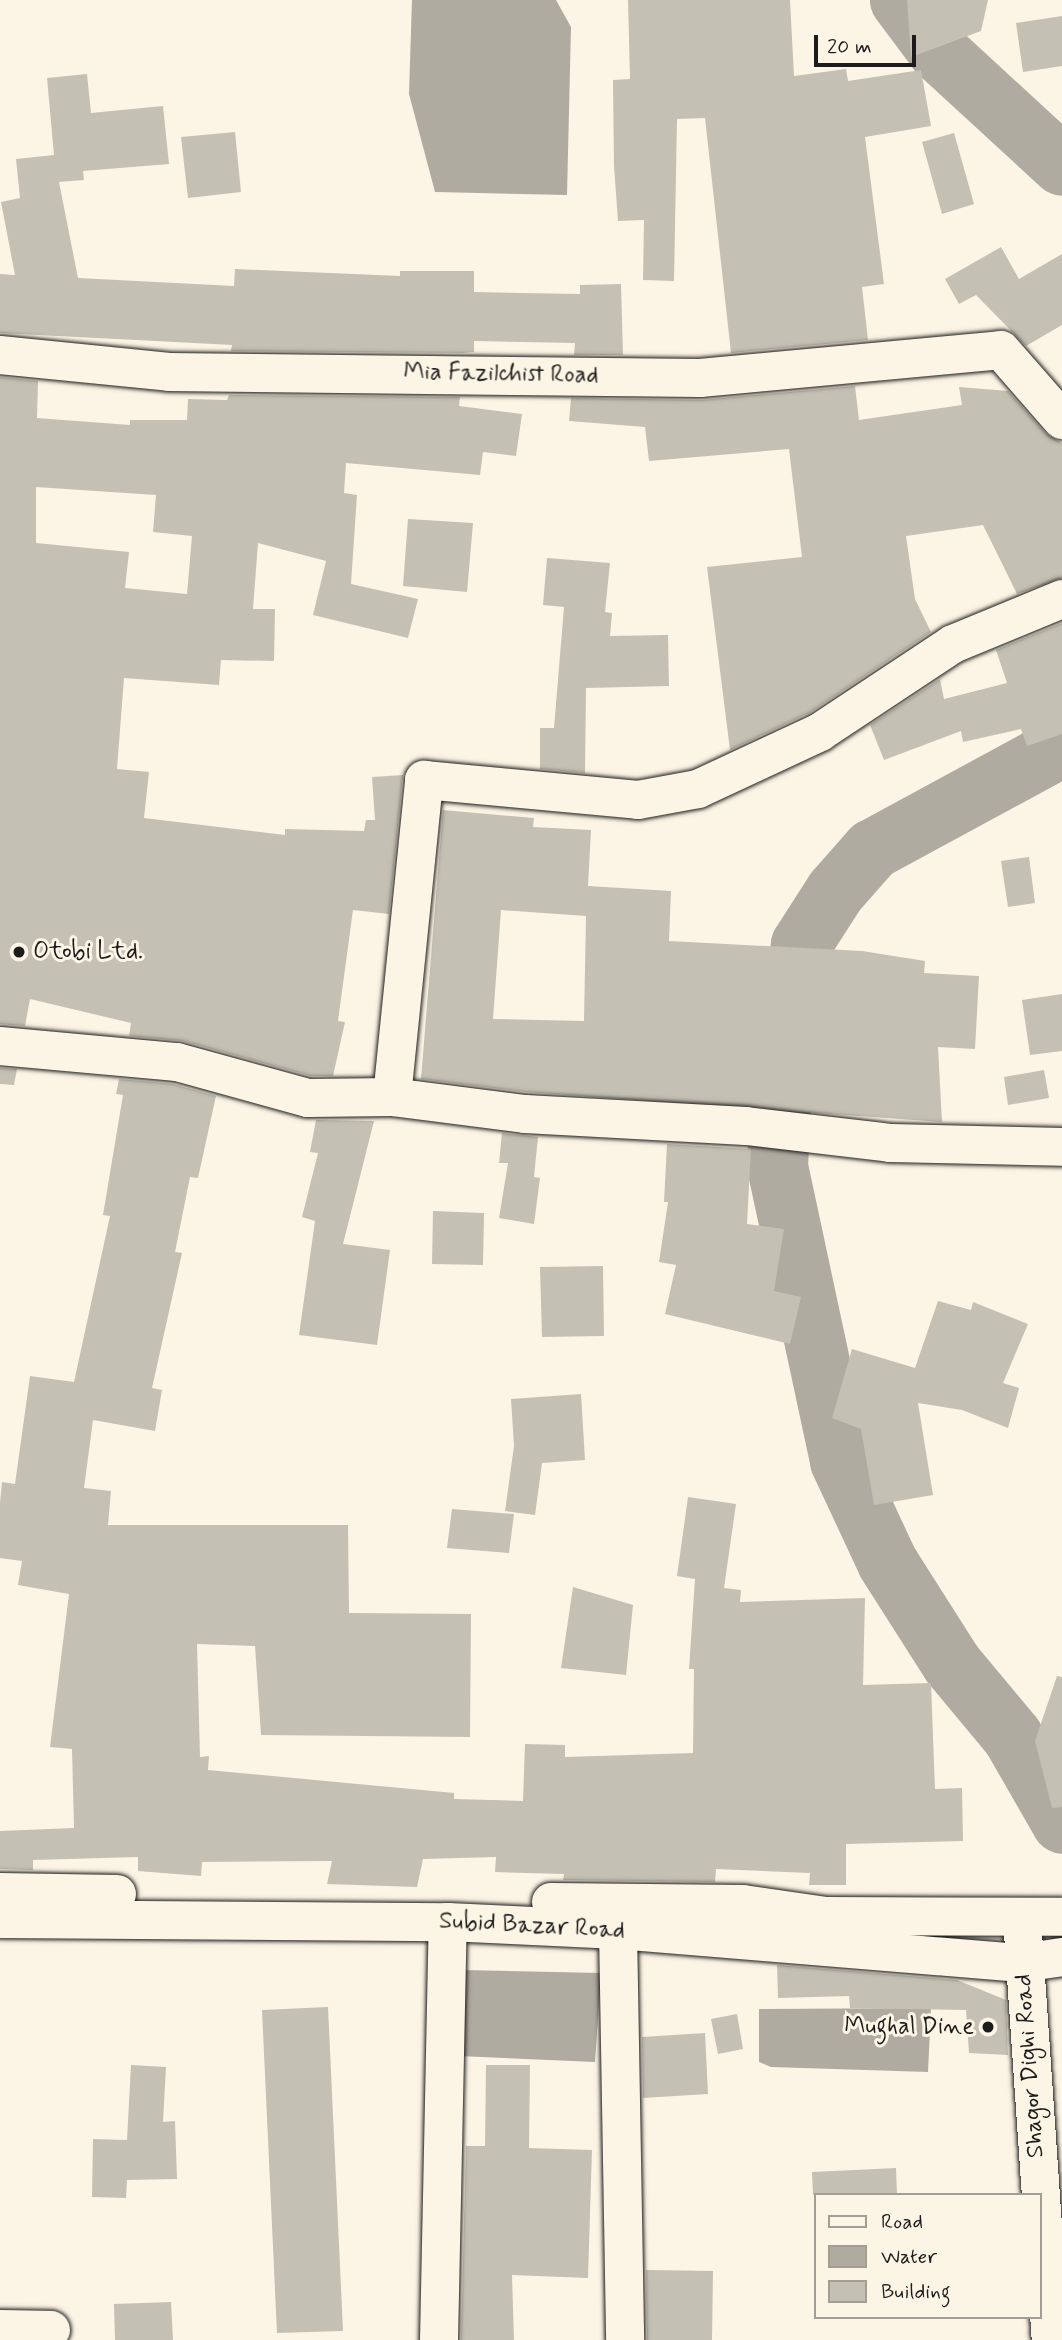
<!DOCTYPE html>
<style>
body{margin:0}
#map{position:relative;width:1062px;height:2340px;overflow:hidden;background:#fcf5e5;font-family:Mynerve,sans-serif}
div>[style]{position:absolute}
.water>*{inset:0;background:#b0aba1}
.river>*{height:61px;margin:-30.5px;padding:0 30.5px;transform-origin:30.5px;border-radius:30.5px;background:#b0aba1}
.building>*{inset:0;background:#c4c0b3}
.roads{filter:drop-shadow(0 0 2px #1c1c1c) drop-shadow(0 0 2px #1c1c1c)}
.minor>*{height:38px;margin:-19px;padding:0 19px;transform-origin:19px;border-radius:19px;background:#fcf5e5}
.major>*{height:38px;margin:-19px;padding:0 19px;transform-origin:19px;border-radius:19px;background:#fcf5e5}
.dots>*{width:19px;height:19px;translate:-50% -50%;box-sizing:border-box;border:4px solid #fcf5e5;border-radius:50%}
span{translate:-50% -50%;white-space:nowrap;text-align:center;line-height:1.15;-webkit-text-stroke:6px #fcf5e5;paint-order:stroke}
.street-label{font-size:24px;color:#1c1c1c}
.poi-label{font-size:24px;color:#1c1c1c}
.left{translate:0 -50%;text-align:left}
.right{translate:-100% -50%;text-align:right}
.legend{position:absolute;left:814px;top:2193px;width:228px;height:126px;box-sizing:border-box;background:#fcf5e5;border:2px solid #a29e95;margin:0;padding:9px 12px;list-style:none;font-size:21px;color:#1c1c1c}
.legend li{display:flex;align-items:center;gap:14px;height:35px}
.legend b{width:35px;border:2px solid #a29e95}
.scale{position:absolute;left:814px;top:35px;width:102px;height:32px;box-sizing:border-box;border:4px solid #1c1c1c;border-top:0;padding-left:9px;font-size:21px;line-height:24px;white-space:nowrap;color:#1c1c1c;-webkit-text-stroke:5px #fcf5e5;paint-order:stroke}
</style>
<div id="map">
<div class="water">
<div style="clip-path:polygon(412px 0,556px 0,571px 27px,567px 195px,435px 192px,409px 94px)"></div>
<div style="clip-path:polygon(462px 1970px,601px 1973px,595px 2062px,458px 2056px)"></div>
<div style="clip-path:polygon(931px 2008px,928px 2072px,771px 2067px,759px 2062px,759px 2009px)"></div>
</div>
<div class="river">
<div style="left:900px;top:0;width:64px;rotate:53.3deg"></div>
<div style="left:938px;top:51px;width:168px;rotate:42.6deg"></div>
<div style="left:1062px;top:746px;width:216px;rotate:151.5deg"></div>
<div style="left:872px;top:849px;width:56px;rotate:131.4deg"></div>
<div style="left:835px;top:891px;width:63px;rotate:122.7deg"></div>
<div style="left:801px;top:944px;width:144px;rotate:98deg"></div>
<div style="left:781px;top:1087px;width:79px;rotate:92.9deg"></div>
<div style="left:777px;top:1166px;width:302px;rotate:77.9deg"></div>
<div style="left:840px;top:1461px;width:111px;rotate:65deg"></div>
<div style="left:887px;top:1562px;width:121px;rotate:57.5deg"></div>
<div style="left:952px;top:1664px;width:94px;rotate:50.2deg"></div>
<div style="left:1012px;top:1736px;width:100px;rotate:60.1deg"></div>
</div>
<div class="building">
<div style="clip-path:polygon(628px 0,790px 0,794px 76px,846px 69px,848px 81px,921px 70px,931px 126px,865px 137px,884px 284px,862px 287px,868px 340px,731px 353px,705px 118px,677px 119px,674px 281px,643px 280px,644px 220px,618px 221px,614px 166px,613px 80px,630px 79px)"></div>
<div style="clip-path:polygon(907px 0,988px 0,981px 31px,911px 57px)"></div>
<div style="clip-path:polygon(1062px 16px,1062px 66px,1023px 72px,1016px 23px)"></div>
<div style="clip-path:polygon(87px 74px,91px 113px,163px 106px,169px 164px,83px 171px,84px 180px,59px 182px,78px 278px,234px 286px,235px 269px,400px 276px,400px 271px,474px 271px,474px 292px,580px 294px,580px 285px,621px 284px,623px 355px,574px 355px,575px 343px,474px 341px,474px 352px,463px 353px,231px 351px,232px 345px,0 333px,0 274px,15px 275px,1px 202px,20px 198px,16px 159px,54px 155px,47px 78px)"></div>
<div style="clip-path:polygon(235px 132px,241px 192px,188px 198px,181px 137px)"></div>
<div style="clip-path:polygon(954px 133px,974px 204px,942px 214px,922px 142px)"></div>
<div style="clip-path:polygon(1001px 247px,1019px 279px,1062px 254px,1062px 325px,1026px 346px,976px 295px,959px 304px,945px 279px)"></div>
<div style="clip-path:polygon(evenodd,0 377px,38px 381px,37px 418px,130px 425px,130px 420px,187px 420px,188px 399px,227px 400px,229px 395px,460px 397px,459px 406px,522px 414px,516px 456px,483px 452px,480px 475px,346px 463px,344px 493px,357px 495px,351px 584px,418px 599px,408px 638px,313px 615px,326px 561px,258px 543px,253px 609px,275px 609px,274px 661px,221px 660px,219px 685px,124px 678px,117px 769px,149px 772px,144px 818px,285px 835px,285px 829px,364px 831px,366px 820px,375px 820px,372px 777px,403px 775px,389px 914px,353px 910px,338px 1021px,345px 1022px,333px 1076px,311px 1076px,183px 1041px,129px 1036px,131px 1023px,30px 999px,25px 1026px,0 1024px,0 377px,36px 487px,156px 495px,153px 532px,192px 536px,187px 594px,125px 588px,129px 552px,36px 543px,36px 487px)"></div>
<div style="clip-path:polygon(855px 386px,859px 420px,962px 405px,959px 387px,1008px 391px,1046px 434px,1062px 443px,1062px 578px,1017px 594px,983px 525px,906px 536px,915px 599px,931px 632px,809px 713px,730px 750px,707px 567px,802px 557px,789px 449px,649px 461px,645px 427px,569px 421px,571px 398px,702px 400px)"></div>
<div style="clip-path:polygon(408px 519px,473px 523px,467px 592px,403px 586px)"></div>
<div style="clip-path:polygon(547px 558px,610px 563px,605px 612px,612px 613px,610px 636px,668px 635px,669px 686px,586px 688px,585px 773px,540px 769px,540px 728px,554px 728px,564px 607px,543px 605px)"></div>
<div style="clip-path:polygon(1062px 623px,1062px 734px,1027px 746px,1021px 729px,963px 742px,961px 731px,884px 760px,870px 725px,940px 679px,944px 699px,1007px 683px,996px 650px)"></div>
<div style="clip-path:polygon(evenodd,443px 810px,534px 818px,533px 827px,591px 830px,588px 886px,671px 891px,669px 941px,862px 951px,925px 961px,924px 973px,979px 976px,975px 1049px,938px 1047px,942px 1122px,527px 1092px,421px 1079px,443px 810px,501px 910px,586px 916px,584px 1021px,493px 1019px,501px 910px)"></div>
<div style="clip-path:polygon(1029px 857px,1035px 903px,1008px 907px,1001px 861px)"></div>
<div style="clip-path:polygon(1062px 994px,1062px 1051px,1030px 1055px,1022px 1000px)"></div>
<div style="clip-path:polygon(0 1068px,17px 1069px,14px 1085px,0 1084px)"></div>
<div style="clip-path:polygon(1044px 1070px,1049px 1098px,1008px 1105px,1004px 1077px)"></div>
<div style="clip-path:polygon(119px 1079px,173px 1084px,216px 1096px,198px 1178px,190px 1177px,175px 1252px,182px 1253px,152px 1388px,162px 1390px,155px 1431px,93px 1420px,84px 1488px,111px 1491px,108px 1525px,348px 1525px,349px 1613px,471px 1614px,470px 1737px,261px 1735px,255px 1646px,197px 1644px,200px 1757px,209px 1756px,208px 1770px,454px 1793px,454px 1799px,523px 1801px,525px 1744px,565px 1745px,565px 1757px,693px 1753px,694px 1669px,689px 1669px,695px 1579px,677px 1576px,688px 1497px,736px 1504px,724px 1588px,741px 1590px,740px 1602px,865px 1598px,863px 1685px,931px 1683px,935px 1789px,962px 1788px,963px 1841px,846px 1844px,846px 1885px,809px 1885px,810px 1873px,716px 1869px,715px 1882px,563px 1880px,564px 1874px,495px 1872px,496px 1857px,423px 1859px,417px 1887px,327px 1884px,332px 1861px,202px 1862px,201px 1876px,138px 1871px,138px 1857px,33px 1860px,33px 1870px,0 1869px,0 1831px,74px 1828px,72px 1749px,50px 1747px,69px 1594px,18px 1585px,22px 1561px,0 1558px,0 1503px,2px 1482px,15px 1484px,30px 1376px,74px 1382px,110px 1216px,103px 1215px,123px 1095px,116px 1094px)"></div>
<div style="clip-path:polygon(316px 1120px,374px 1121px,343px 1244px,390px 1250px,377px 1345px,299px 1335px,315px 1221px,302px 1217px,318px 1153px,310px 1152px)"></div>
<div style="clip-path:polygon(502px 1133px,538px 1137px,534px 1177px,540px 1178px,534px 1224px,499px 1218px,508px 1163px,499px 1163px)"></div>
<div style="clip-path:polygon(667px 1144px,751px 1149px,747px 1224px,784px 1229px,774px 1291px,801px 1297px,790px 1344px,665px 1314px,676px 1265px,659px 1262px,668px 1202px,664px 1202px)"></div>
<div style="clip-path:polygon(433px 1211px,484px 1213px,483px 1265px,432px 1264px)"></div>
<div style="clip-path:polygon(603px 1266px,604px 1336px,542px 1337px,540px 1267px)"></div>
<div style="clip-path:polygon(938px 1301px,971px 1310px,973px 1302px,1028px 1324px,1003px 1383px,1019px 1388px,1008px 1428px,962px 1410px,918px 1403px,933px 1495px,874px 1505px,861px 1429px,832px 1418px,852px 1349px,915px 1368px)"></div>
<div style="clip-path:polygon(581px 1394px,585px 1460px,542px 1463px,535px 1515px,505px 1511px,514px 1446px,511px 1399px)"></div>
<div style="clip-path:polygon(452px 1509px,514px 1514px,509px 1553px,447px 1548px)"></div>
<div style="clip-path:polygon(573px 1587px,633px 1605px,626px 1675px,561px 1668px)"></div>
<div style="clip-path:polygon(1057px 1676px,1062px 1677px,1062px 1807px,1052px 1808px,1035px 1741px)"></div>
<div style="clip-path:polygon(777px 1965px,957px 1980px,1006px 2000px,1008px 2055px,969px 2053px,966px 2010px,850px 2008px,849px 1996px,778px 1998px)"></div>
<div style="clip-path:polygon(328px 2007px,343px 2331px,277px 2333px,262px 2010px)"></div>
<div style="clip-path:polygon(737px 2014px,743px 2049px,718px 2054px,711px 2019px)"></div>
<div style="clip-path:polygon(705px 2033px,708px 2094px,643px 2098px,642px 2037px)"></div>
<div style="clip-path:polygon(131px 2065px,166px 2067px,163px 2122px,175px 2121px,177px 2179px,127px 2180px,126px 2198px,92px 2197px,93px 2139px,127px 2140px)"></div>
<div style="clip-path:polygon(486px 2065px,530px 2065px,529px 2148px,592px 2150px,588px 2278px,512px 2275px,514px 2340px,461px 2340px,466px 2146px,485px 2146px)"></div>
<div style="clip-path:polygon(896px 2168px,897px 2195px,813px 2195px,812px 2172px)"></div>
<div style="clip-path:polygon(646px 2270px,713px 2271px,712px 2340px,647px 2340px)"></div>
<div style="clip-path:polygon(171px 2302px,173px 2340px,115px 2340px,114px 2304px)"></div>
</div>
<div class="roads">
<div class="minor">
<div style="left:0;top:355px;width:170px;rotate:5.7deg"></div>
<div style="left:169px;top:372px;width:531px;rotate:0.65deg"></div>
<div style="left:700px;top:378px;width:302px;rotate:-5.3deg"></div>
<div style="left:1001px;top:350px;width:93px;rotate:48.9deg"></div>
<div style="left:0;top:1046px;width:178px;rotate:5.2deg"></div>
<div style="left:177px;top:1062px;width:136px;rotate:15.4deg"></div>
<div style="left:308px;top:1098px;width:84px;rotate:-0.7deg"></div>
<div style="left:392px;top:1097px;width:134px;rotate:7.3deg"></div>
<div style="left:525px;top:1114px;width:221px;rotate:3.1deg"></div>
<div style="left:746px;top:1126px;width:146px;rotate:6.7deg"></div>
<div style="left:891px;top:1143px;width:171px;rotate:1.3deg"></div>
<div style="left:392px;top:1097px;width:319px;rotate:-84.2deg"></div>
<div style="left:424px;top:780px;width:215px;rotate:5.3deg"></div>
<div style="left:638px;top:800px;width:61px;rotate:-10.4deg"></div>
<div style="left:698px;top:789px;width:135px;rotate:-25deg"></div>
<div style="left:820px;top:732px;width:159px;rotate:-33.5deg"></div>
<div style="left:953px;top:644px;width:118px;rotate:-22.4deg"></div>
<div style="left:1022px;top:1918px;width:423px;rotate:86.1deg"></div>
<div style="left:618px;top:1930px;width:410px;rotate:89deg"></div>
<div style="left:0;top:2329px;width:51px;rotate:1.1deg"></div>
<div style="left:439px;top:2340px;width:418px;rotate:-88.8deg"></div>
</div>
<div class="major">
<div style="left:0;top:1892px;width:117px;rotate:1deg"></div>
<div style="left:551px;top:1902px;width:192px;rotate:0.6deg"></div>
<div style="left:743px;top:1904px;width:84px;rotate:8.2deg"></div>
<div style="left:826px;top:1916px;width:236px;rotate:0.2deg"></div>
<div style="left:0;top:1919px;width:448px;rotate:0.4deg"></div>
<div style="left:448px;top:1922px;width:170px;rotate:2.7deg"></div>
<div style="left:618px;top:1930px;width:405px;rotate:4.7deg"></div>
<div style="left:1022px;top:1963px;width:40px;rotate:-8.5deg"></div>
</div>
</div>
<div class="dots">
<div style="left:19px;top:952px;background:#1c1c1c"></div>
<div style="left:988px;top:2027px;background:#1c1c1c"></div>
</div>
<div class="street-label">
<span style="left:501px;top:374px;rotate:1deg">Mia Fazilchist Road</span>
<span style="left:532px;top:1926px;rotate:3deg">Subid Bazar Road</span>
<span style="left:1030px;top:2066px;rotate:-94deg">Shagor Dighi Road</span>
</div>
<div class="poi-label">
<span class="left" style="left:33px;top:952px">Otobi Ltd.</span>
<span class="right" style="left:974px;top:2027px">Mughal Dine</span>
</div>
<ul class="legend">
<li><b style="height:9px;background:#fcf5e5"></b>Road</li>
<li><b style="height:19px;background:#b0aba1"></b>Water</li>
<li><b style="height:19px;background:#c4c0b3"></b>Building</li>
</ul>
<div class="scale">20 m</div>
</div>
